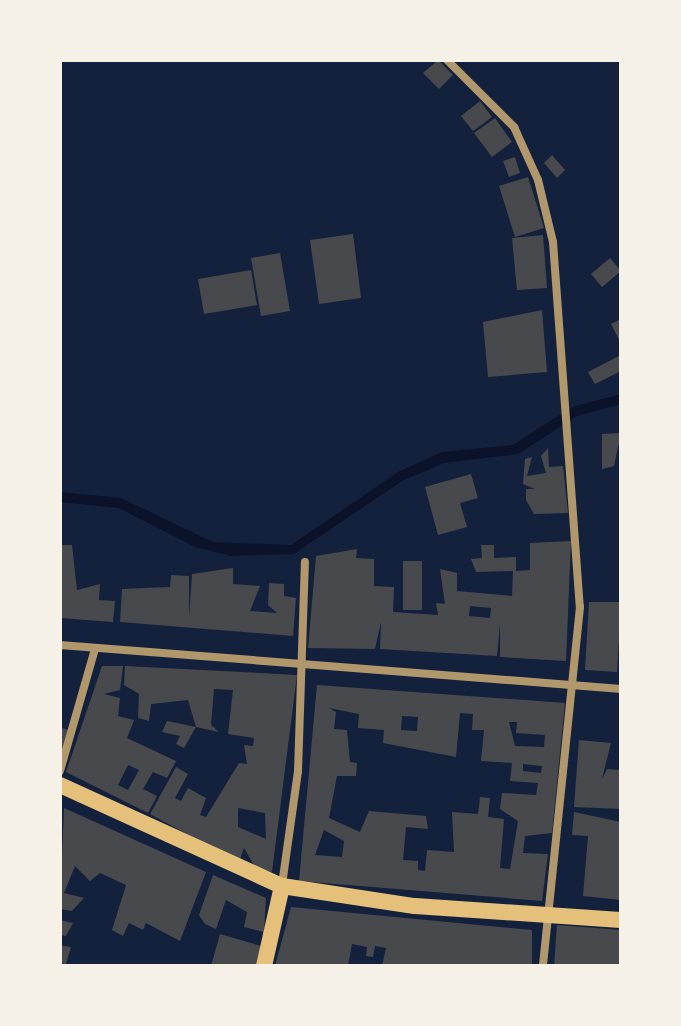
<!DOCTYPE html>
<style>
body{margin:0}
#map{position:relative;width:681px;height:1026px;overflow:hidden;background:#14213d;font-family:Helvetica,sans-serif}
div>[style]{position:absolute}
.water>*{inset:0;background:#0b132b}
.building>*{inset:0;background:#48494c}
.minor>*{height:8px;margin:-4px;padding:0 4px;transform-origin:4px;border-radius:4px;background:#b1986c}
.secondary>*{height:16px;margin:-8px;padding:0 8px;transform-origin:8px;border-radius:8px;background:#e5c07b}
span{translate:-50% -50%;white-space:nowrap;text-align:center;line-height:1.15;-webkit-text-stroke:6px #f6f1e7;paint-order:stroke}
.frame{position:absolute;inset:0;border:62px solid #f6f1e7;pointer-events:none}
</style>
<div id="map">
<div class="water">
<div style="clip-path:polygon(621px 394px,621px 404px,577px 416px,518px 454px,444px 463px,402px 481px,294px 554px,231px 556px,195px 547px,119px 508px,60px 502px,60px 492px,121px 498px,213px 542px,291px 545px,398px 472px,442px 452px,513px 445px,572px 407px)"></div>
</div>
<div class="building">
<div style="clip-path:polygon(438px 60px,453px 75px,439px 89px,423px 73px)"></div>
<div style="clip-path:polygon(480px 101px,492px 117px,473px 131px,461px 116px)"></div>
<div style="clip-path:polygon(495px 118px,512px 142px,492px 157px,474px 133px)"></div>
<div style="clip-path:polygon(552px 155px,565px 170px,557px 178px,544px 163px)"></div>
<div style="clip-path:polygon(515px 157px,520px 173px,509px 177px,503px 161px)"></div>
<div style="clip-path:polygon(528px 177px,544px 228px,515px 237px,499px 186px)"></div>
<div style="clip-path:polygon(353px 234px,361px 298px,319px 304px,310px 240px)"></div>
<div style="clip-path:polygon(543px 235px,547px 288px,517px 290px,512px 238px)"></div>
<div style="clip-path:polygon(280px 253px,290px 311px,261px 316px,251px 258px)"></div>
<div style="clip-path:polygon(610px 258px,621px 271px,602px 287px,591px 274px)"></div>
<div style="clip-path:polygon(251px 270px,257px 305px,204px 314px,198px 279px)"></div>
<div style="clip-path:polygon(542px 310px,547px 372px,488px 377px,483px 322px)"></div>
<div style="clip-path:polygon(621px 319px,621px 339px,619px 340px,611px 324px)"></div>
<div style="clip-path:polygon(621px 355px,621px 371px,595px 384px,588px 372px)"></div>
<div style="clip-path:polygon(621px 433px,614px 466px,602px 469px,602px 434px)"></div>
<div style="clip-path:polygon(548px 448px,549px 467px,563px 466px,568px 513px,534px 514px,526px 500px,526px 489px,535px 489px,523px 484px,525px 459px,532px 457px,527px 476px,546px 473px,541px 456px)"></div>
<div style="clip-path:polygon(471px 474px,478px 498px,460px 503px,467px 527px,438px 535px,425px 487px)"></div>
<div style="clip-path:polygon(evenodd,571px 541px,566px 661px,500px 657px,500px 624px,497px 656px,380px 649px,381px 622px,375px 649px,308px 648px,316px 556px,357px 549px,356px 558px,374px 559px,374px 586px,394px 587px,393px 612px,438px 615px,436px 603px,445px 604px,440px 569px,457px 573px,457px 591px,512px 596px,513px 571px,476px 572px,471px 559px,482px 558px,481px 545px,494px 545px,494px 558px,516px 557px,516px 571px,530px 570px,530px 543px,571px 541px,470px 606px,491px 608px,490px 618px,469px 616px,470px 606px)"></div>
<div style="clip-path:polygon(60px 545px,72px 545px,77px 590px,100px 584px,99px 600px,115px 601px,113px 622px,60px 618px)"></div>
<div style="clip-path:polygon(403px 561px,422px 561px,422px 610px,403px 610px)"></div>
<div style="clip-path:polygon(233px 568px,233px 584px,260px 586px,250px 611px,277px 613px,268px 605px,269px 583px,284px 584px,284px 596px,296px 598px,293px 636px,120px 622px,122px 589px,170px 587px,171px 575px,189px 576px,189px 617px,192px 574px)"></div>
<div style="clip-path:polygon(589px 602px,621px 602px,617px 672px,585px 670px)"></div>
<div style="clip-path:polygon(evenodd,102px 666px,123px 666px,120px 690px,104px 694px,120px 698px,118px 716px,134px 720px,127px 738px,176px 761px,167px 778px,153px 772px,143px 789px,157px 796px,148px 813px,66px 772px,102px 666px,128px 765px,139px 770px,128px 790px,118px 785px,128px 765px)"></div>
<div style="clip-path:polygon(evenodd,125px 666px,297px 675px,272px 872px,255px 867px,244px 848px,239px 862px,150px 814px,176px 767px,188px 774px,175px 798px,181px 801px,188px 788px,206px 798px,200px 815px,206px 817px,239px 763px,247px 764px,244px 745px,253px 746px,254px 738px,228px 734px,233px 690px,214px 689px,211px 725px,219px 732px,196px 727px,188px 700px,151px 704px,149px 721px,138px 718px,139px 694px,124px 685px,125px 666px,238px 808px,265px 813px,266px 839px,238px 827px,238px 808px)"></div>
<div style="clip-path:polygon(evenodd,317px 685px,565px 703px,552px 833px,525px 836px,523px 853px,548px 854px,542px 901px,299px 881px,317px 685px,329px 708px,359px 714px,358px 728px,384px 730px,383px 743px,456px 757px,460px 713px,473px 714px,472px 730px,484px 730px,481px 761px,512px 763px,510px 781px,538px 783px,536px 795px,502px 793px,500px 809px,518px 821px,510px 869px,500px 868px,504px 819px,488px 817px,490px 798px,480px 797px,478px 814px,452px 812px,454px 852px,427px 850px,425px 871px,418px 870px,418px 861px,403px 860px,406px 827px,428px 829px,426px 816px,369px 811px,360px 832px,329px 818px,337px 776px,356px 776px,357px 763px,350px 762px,347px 730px,334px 729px,336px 712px,329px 708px,317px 685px,402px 716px,418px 717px,417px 731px,401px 730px,402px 716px,317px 685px,509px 722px,517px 722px,516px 733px,545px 735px,544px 747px,515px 746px,509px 722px,317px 685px,523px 764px,542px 766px,541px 773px,523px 771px,523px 764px,317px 685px,324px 830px,344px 841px,342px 857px,315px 855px,324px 830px)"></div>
<div style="clip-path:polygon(167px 721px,196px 727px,184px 748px,176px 744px,180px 736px,162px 732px)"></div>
<div style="clip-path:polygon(60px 727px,70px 731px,60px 761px)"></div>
<div style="clip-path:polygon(579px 740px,611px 743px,602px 779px,607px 769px,621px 770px,621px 809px,574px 807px)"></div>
<div style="clip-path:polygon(64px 808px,206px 872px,180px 941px,146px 923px,143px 930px,129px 923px,123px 936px,112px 930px,126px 885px,100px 873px,90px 881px,75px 866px,64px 893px,84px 898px,72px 911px,60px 909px)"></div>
<div style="clip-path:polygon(574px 812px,621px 822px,621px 900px,583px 896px,588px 836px,572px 835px)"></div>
<div style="clip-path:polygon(213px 875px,266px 898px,264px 932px,244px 927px,247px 912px,226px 900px,216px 929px,205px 924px,199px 915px)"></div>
<div style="clip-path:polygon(291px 907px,532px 930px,532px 966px,382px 966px,386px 948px,375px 946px,373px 957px,366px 956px,367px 947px,352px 944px,348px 966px,275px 966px)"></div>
<div style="clip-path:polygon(60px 920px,73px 923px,66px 936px,60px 935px)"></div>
<div style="clip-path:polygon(557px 925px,621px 930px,621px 966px,554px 966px)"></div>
<div style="clip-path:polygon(220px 934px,261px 946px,257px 966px,211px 966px)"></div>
<div style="clip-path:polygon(60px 945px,71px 947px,66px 964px,60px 963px)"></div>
</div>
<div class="minor">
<div style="left:447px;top:60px;width:95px;rotate:45deg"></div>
<div style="left:514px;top:127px;width:58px;rotate:65.6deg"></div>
<div style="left:538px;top:180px;width:64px;rotate:76.4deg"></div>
<div style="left:553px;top:242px;width:366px;rotate:85.8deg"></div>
<div style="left:580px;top:607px;width:361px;rotate:95.9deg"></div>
<div style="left:60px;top:645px;width:563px;rotate:4.48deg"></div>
<div style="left:60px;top:771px;width:127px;rotate:-74deg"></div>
<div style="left:282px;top:885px;width:115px;rotate:-82deg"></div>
<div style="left:298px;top:771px;width:209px;rotate:-88.1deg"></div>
</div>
<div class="secondary">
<div style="left:60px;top:785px;width:244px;rotate:24.5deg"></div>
<div style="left:282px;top:886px;width:134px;rotate:8.6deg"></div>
<div style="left:415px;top:906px;width:206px;rotate:3.9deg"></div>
<div style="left:264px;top:966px;width:82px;rotate:-77.3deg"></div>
</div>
<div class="frame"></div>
</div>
